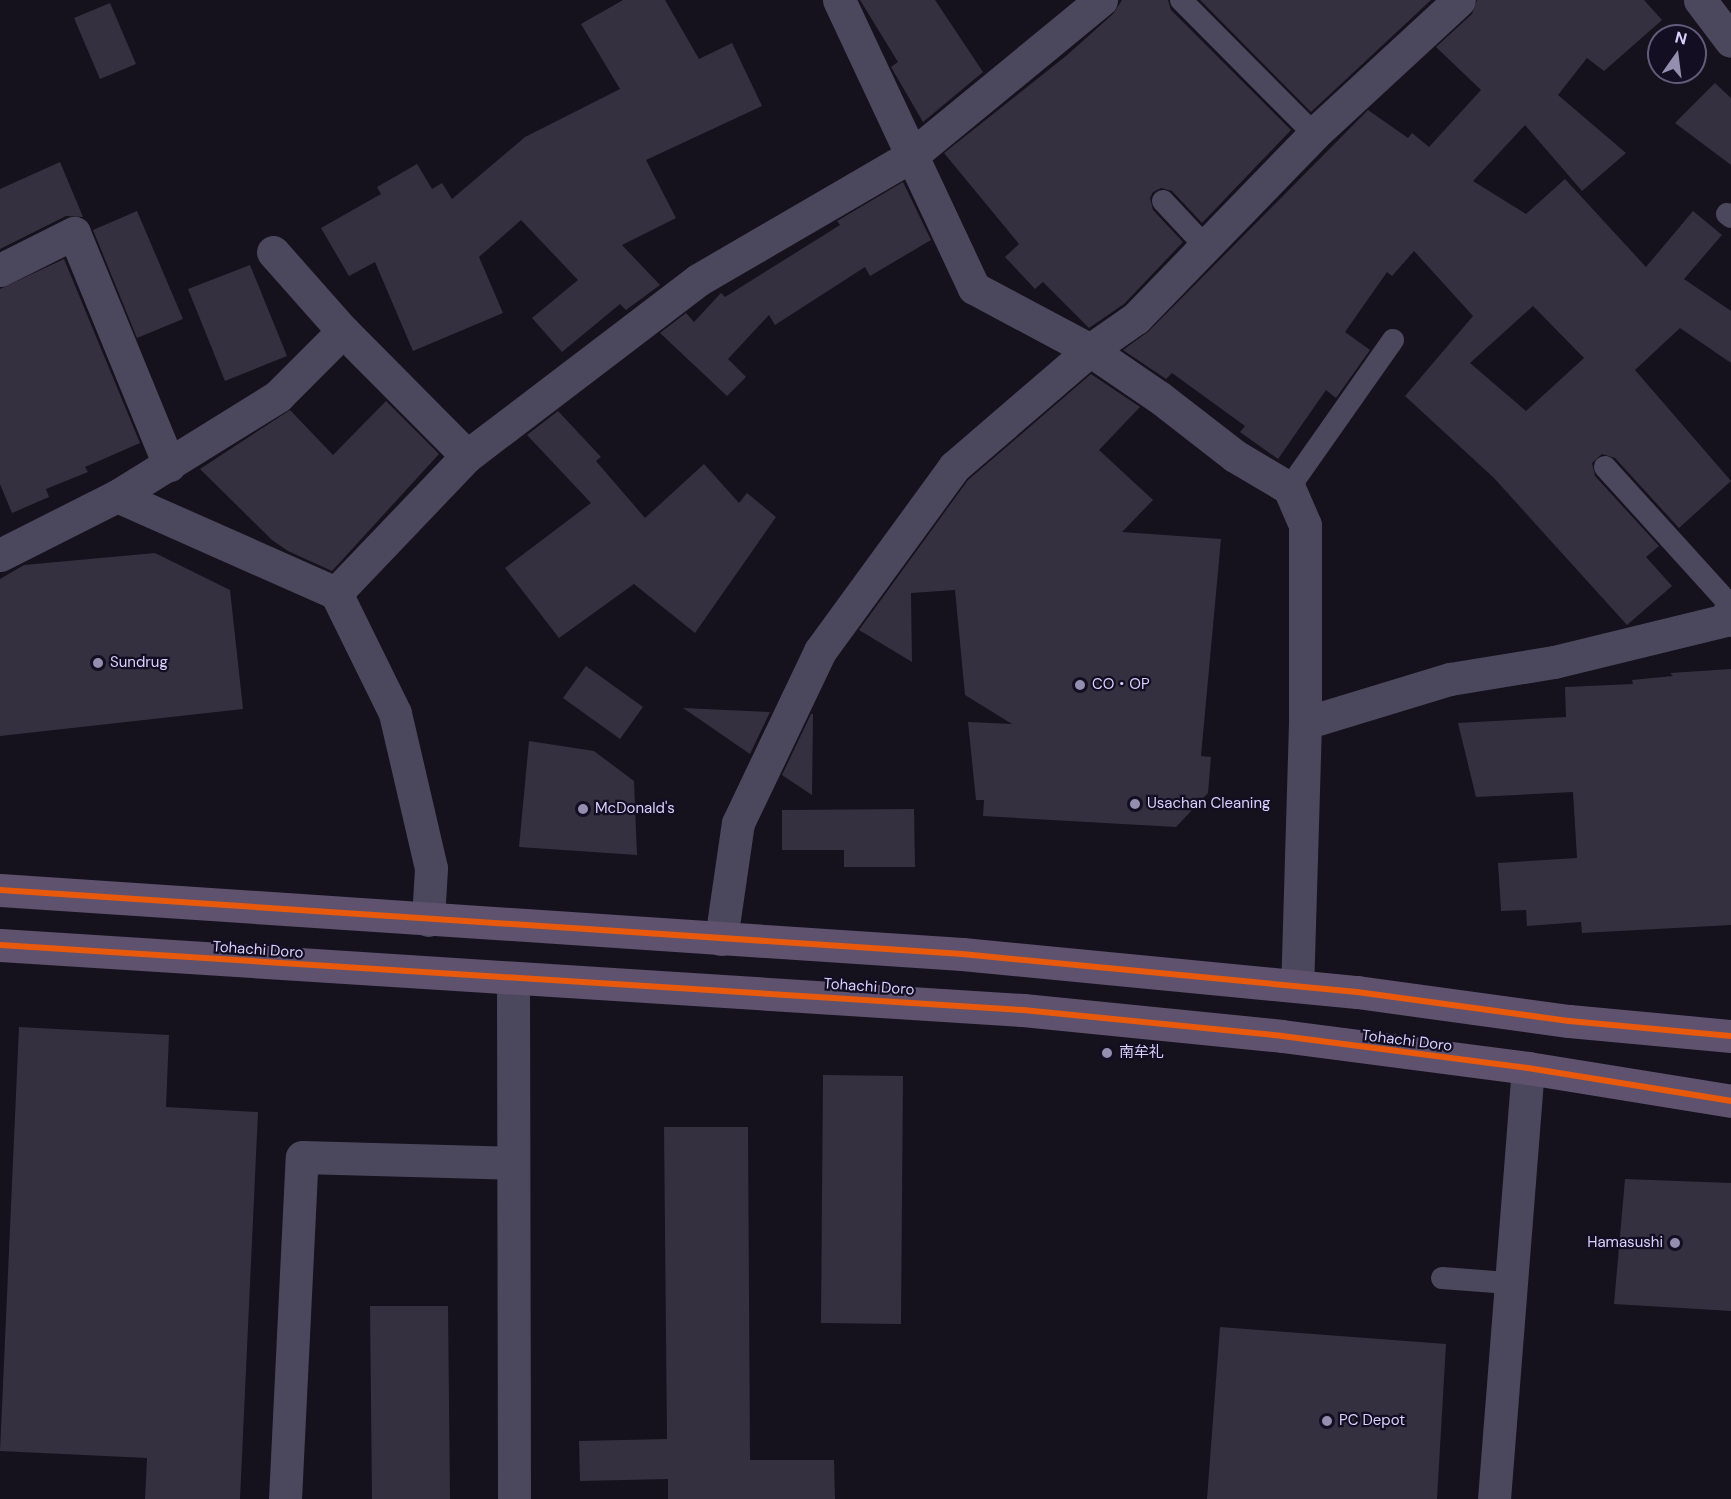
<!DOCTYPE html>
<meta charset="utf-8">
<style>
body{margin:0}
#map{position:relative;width:1731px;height:1499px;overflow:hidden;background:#15121d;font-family:"DM Sans","Noto Sans JP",sans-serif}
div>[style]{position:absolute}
.building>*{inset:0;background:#34303f}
.service>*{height:22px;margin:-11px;padding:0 11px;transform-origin:11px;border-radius:11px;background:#4b485e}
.minor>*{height:33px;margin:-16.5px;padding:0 16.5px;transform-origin:16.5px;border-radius:16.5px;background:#4b485e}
.primary>*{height:33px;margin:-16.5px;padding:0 16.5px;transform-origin:16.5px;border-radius:16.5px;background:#5f526f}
.cycleway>*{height:6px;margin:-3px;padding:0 3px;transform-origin:3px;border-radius:3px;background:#e8590c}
.dots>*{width:16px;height:16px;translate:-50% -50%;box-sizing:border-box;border:3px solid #130e22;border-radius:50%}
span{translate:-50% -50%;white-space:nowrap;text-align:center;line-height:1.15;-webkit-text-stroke:4.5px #130e22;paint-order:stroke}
.poi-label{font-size:15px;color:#d9d1fe}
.left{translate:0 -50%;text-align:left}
.right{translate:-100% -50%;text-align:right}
.street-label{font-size:15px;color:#d9d1fe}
.north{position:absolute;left:1647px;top:24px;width:60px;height:60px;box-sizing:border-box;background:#130e22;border:2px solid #625c7a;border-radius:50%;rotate:14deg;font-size:16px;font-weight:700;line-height:24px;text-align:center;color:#d9d1fe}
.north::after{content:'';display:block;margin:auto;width:21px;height:27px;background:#948eaf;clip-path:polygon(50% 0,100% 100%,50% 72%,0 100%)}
</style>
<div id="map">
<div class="building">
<div style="clip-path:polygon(623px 0,665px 0,699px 59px,732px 43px,762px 106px,646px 160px,676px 218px,622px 245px,660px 285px,626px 310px,620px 304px,562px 352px,532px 318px,578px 280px,521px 220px,479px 257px,503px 313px,413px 351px,375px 262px,349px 276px,321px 228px,381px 194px,377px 187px,417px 164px,432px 189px,442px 183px,452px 199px,525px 137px,620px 89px,581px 24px)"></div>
<div style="clip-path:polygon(860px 0,935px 0,983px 72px,923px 122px,891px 67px,898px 62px)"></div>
<div style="clip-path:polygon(1122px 0,1168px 0,1171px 10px,1291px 130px,1202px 223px,1172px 191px,1161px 188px,1153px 192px,1150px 198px,1153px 210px,1183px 242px,1124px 304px,1089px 328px,1043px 282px,1035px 289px,1005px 257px,1019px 244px,944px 153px,1066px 56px,1113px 14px)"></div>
<div style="clip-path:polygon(1200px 0,1431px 0,1311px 112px)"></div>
<div style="clip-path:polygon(evenodd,1477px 0,1644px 0,1662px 20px,1604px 71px,1587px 58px,1558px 95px,1626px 153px,1582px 191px,1525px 125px,1473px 181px,1526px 214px,1565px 179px,1646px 267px,1693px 211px,1722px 235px,1684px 279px,1731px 311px,1731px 363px,1680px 328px,1635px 370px,1731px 481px,1679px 528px,1615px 458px,1602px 454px,1592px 463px,1595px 476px,1659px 546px,1646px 557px,1672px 586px,1627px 625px,1494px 478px,1405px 396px,1473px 316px,1414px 251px,1392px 276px,1387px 272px,1345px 332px,1370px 350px,1336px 398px,1326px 390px,1278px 459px,1240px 432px,1245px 426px,1172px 373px,1166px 379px,1123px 350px,1149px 331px,1368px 110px,1408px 138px,1412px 133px,1429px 147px,1481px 90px,1436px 47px,1472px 14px,1477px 0,1533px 306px,1584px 358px,1526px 411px,1470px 363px,1533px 306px)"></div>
<div style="clip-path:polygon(110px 3px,136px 64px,100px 79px,74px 18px)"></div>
<div style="clip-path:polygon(1715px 83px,1731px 98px,1731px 165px,1675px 123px)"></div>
<div style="clip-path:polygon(60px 162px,83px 217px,66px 216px,0 249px,0 189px)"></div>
<div style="clip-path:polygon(903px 182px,931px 240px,870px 276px,865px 267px,775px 325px,769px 315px,728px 359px,746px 377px,727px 396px,660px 333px,686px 313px,694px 322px,721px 293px,725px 297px,840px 225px,837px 221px)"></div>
<div style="clip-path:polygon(137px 211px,183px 319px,137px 338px,93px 230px)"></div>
<div style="clip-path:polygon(64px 259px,140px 443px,85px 467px,88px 472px,46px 489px,49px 497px,12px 513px,0 484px,0 289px)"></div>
<div style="clip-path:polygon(250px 265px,287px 356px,225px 381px,188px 289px)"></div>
<div style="clip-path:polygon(1091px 374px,1140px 407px,1099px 450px,1153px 500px,1122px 532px,1221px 539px,1201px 756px,1211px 757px,1208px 793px,1176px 827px,983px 816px,984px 800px,976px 800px,968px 722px,1012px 724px,965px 695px,955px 590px,911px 593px,912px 662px,859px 630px,968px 480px)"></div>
<div style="clip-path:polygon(386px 401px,439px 454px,332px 571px,288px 551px,272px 540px,200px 469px,290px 410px,333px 455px)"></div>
<div style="clip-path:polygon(558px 411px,601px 457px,596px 461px,645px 518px,704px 464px,739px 503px,747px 493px,776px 517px,695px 633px,634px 584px,559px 638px,505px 568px,591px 503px,527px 435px)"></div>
<div style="clip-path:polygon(155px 553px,230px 590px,243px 709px,0 736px,0 579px,24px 565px)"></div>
<div style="clip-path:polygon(586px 666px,643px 707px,620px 739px,563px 698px)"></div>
<div style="clip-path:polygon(1731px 669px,1731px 925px,1582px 933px,1581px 922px,1527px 926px,1526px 910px,1501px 911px,1498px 863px,1577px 858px,1573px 792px,1476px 797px,1458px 723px,1566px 717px,1565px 687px,1633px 684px,1632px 680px,1673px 676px,1670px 673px)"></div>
<div style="clip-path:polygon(683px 708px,770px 712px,750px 754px)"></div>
<div style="clip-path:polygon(811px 714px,813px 714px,812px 795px,782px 775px)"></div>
<div style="clip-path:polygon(529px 741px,594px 751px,634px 781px,637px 855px,519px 847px)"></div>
<div style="clip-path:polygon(914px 809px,915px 867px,844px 867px,844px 850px,782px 850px,782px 810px)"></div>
<div style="clip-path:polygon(19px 1027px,169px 1035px,166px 1107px,258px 1112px,240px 1499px,145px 1499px,147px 1458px,0 1451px)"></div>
<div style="clip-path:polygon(823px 1075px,903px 1076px,901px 1324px,821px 1323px)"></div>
<div style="clip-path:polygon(664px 1127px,748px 1127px,750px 1460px,834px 1460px,835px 1499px,668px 1499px,668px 1479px,580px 1481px,579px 1441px,667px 1439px)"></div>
<div style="clip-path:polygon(1625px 1179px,1731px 1183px,1731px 1311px,1614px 1304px)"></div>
<div style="clip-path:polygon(370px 1306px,448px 1306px,450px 1499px,372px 1499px)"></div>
<div style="clip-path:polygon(1220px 1327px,1446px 1344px,1437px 1499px,1207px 1499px)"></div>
</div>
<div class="service">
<div style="left:1181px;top:0;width:189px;rotate:45.2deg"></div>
<div style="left:1163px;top:201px;width:62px;rotate:47deg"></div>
<div style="left:1727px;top:214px;width:5px;rotate:37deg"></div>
<div style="left:1605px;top:467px;width:188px;rotate:47.8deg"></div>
<div style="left:1289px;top:488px;width:181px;rotate:-54.9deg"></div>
<div style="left:1442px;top:1278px;width:67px;rotate:4.3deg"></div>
</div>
<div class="minor">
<div style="left:839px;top:0;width:318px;rotate:64.9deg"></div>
<div style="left:974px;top:288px;width:132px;rotate:28.1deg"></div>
<div style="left:1090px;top:350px;width:83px;rotate:34.3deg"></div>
<div style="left:1159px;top:397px;width:96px;rotate:37.8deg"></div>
<div style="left:1235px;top:456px;width:63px;rotate:30.7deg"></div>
<div style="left:1289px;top:488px;width:40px;rotate:66.6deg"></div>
<div style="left:1305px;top:525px;width:198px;rotate:90deg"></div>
<div style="left:1305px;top:723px;width:262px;rotate:91.7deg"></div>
<div style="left:1700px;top:0;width:51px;rotate:52.9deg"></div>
<div style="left:273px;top:252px;width:106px;rotate:48.5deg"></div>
<div style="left:0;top:270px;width:83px;rotate:-26.6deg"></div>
<div style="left:74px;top:233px;width:251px;rotate:67.7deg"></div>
<div style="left:117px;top:496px;width:240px;rotate:23.9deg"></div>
<div style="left:0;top:555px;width:131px;rotate:-26.8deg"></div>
<div style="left:117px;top:496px;width:190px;rotate:-31.8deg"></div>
<div style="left:278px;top:396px;width:92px;rotate:-45deg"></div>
<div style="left:343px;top:331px;width:176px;rotate:45.2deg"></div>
<div style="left:1305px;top:723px;width:152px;rotate:-16.9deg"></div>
<div style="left:1450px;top:679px;width:105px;rotate:-9.3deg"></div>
<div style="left:1554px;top:662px;width:177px;rotate:-13.7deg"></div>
<div style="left:1726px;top:620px;width:14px;rotate:-69deg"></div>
<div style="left:428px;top:920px;width:52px;rotate:-86.7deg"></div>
<div style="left:431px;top:868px;width:159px;rotate:-103.1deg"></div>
<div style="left:395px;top:713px;width:134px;rotate:-116.2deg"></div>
<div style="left:336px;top:593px;width:190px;rotate:-46.3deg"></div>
<div style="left:467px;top:456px;width:290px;rotate:-37.3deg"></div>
<div style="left:698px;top:280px;width:246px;rotate:-30.2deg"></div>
<div style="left:911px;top:156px;width:246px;rotate:-39.4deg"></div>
<div style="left:721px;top:939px;width:117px;rotate:-81.7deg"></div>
<div style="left:738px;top:823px;width:191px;rotate:-64.5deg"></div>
<div style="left:820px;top:651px;width:228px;rotate:-53.9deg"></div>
<div style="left:954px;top:467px;width:179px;rotate:-40.7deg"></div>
<div style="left:1090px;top:350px;width:56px;rotate:-34.8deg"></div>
<div style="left:1136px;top:318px;width:256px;rotate:-45.9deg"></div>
<div style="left:1314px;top:134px;width:197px;rotate:-42.7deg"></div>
<div style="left:513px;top:979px;width:520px;rotate:89.89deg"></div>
<div style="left:285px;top:1499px;width:342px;rotate:-87.2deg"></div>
<div style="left:302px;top:1157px;width:211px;rotate:1.6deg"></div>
<div style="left:1494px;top:1499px;width:432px;rotate:-85.5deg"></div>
</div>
<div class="primary">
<div style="left:0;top:890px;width:964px;rotate:3.81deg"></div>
<div style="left:962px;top:954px;width:397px;rotate:5.5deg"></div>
<div style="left:1357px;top:992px;width:214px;rotate:7.8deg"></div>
<div style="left:1569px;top:1021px;width:163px;rotate:5.3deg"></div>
<div style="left:0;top:945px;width:1025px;rotate:3.64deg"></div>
<div style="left:1023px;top:1010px;width:260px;rotate:5.7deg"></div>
<div style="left:1282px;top:1036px;width:248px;rotate:7.4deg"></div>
<div style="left:1528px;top:1068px;width:206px;rotate:9.2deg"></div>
</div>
<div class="cycleway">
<div style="left:0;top:890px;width:964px;rotate:3.81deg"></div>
<div style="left:962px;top:954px;width:397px;rotate:5.5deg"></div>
<div style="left:1357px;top:992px;width:214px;rotate:7.8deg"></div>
<div style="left:1569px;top:1021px;width:163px;rotate:5.3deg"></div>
<div style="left:0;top:945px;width:1025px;rotate:3.64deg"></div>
<div style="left:1023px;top:1010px;width:260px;rotate:5.7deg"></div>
<div style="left:1282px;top:1036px;width:248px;rotate:7.4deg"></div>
<div style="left:1528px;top:1068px;width:206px;rotate:9.2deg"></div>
</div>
<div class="dots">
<div style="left:98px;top:663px;background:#948eaf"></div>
<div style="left:1080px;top:685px;background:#948eaf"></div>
<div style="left:1135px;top:804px;background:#948eaf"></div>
<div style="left:583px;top:809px;background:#948eaf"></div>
<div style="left:1107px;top:1053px;background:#948eaf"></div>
<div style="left:1675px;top:1243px;background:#948eaf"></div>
<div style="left:1327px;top:1421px;background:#948eaf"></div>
</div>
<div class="poi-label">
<span class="left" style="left:110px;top:663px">Sundrug</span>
<span class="left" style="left:1092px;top:685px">CO・OP</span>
<span class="left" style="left:1147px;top:804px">Usachan Cleaning</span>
<span class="left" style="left:595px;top:809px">McDonald's</span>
<span class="left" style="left:1119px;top:1053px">南牟礼</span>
<span class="right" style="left:1663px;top:1243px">Hamasushi</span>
<span class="left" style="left:1339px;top:1421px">PC Depot</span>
</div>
<div class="street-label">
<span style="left:258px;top:950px;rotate:4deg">Tohachi Doro</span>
<span style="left:869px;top:987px;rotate:4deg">Tohachi Doro</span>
<span style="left:1407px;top:1041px;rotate:7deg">Tohachi Doro</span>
</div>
<div class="north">N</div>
</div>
